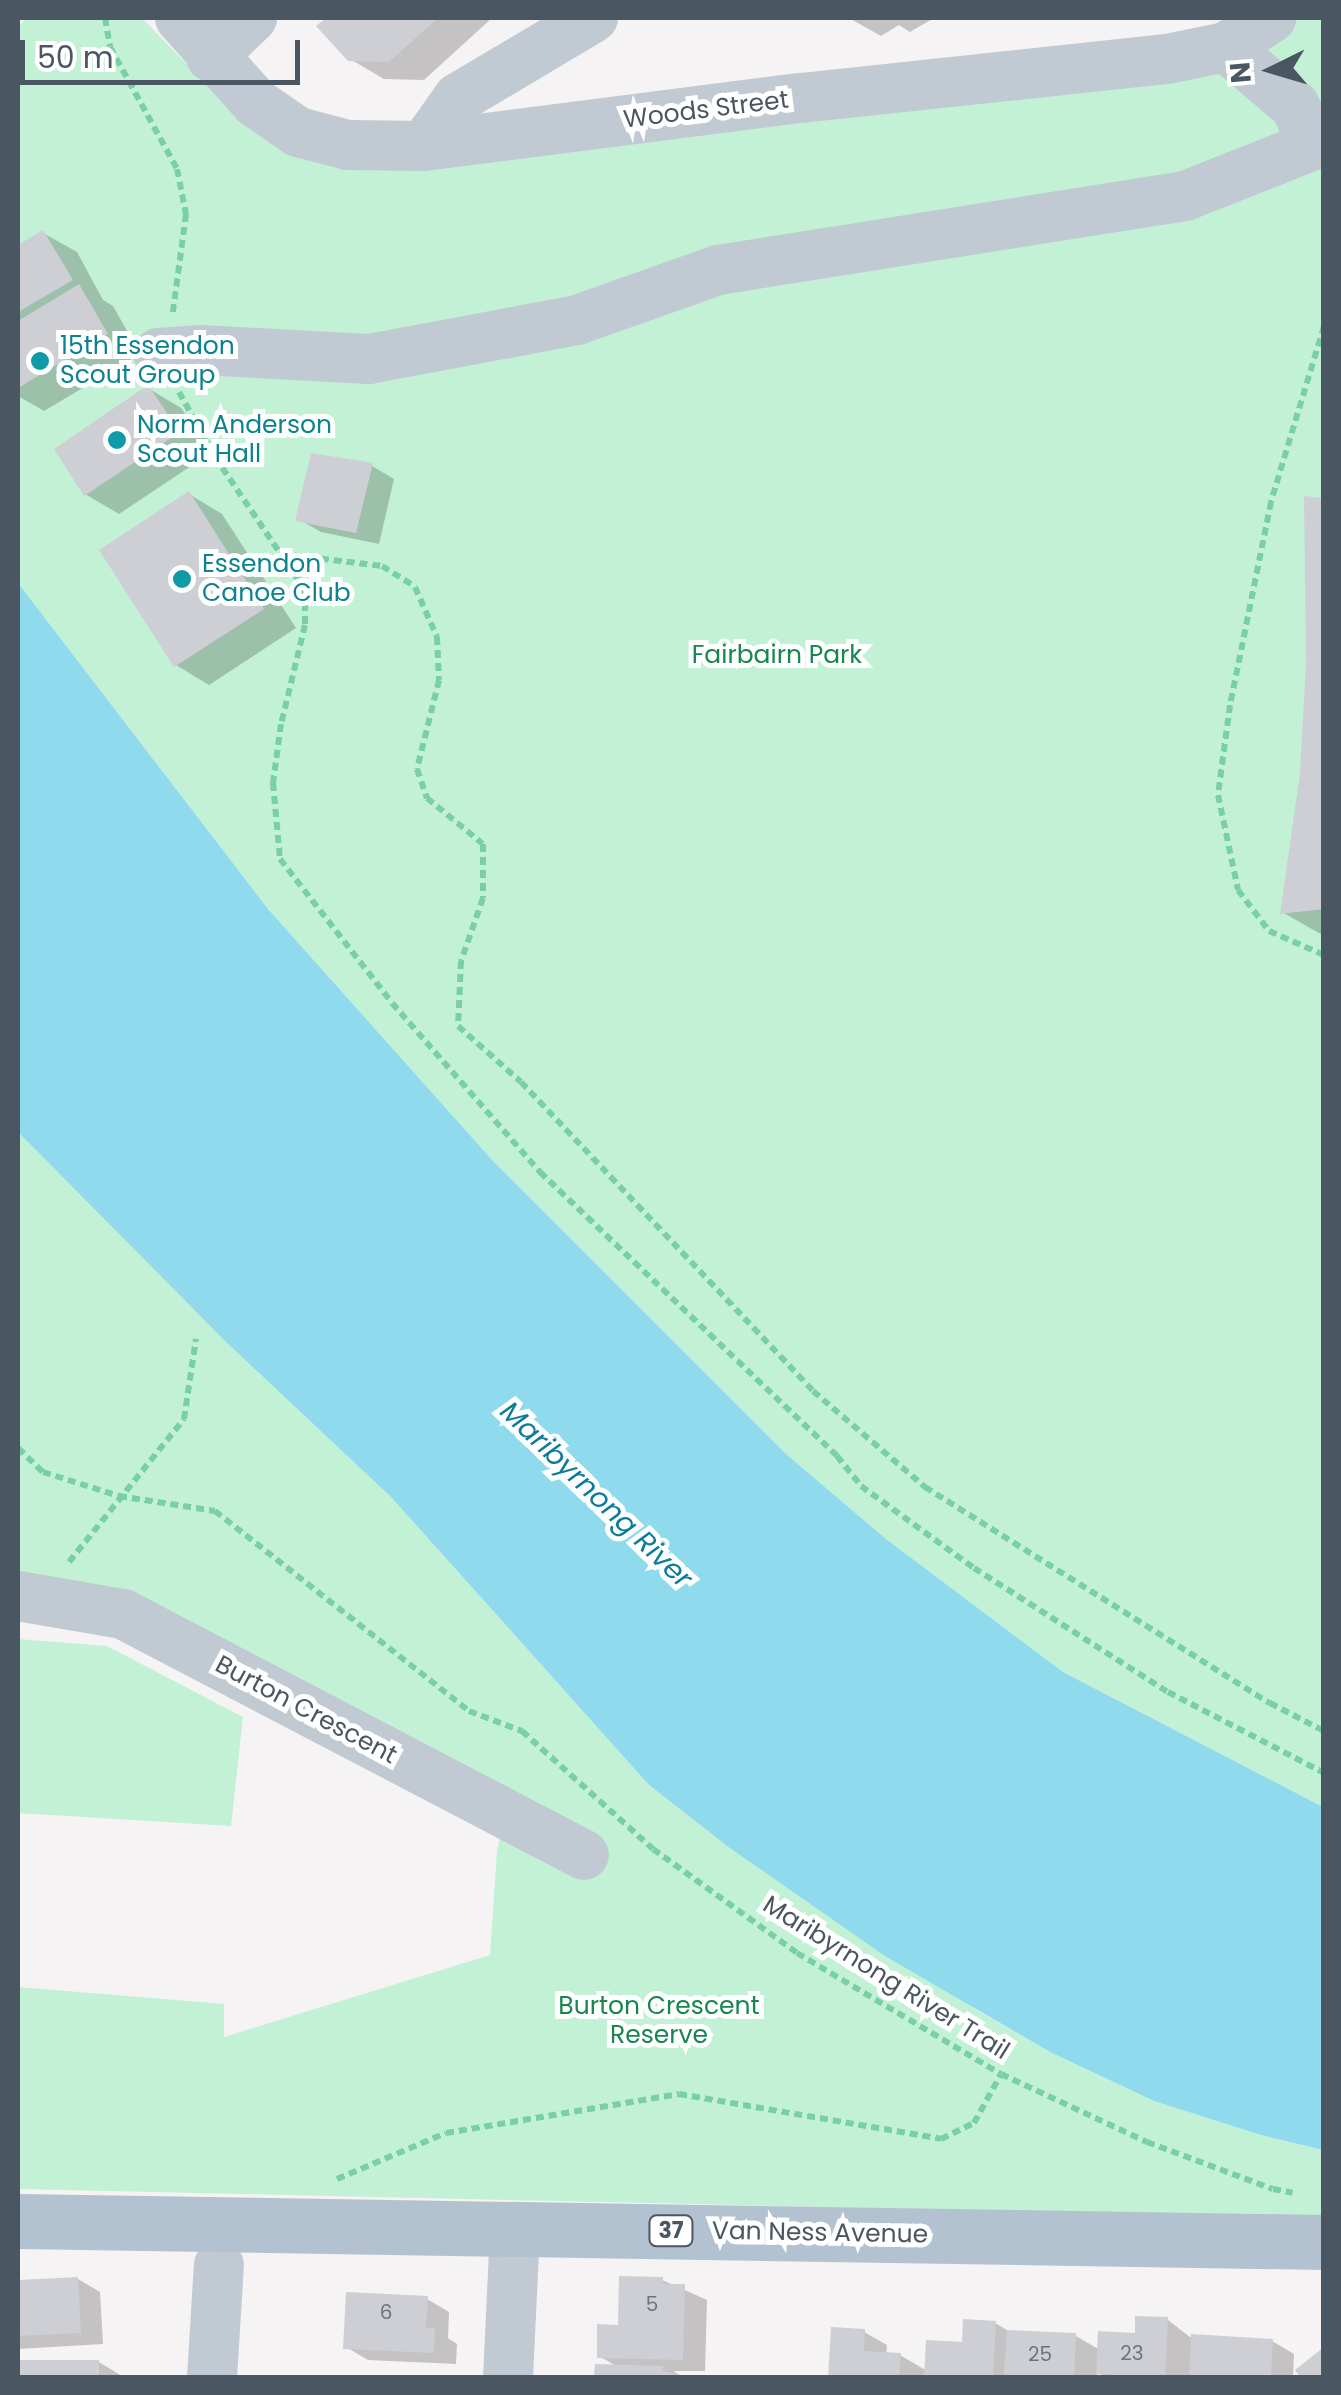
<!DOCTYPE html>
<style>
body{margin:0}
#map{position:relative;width:1341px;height:2395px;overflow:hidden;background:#f5f3f3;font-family:Poppins,sans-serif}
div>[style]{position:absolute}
.green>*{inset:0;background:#c3f1d5}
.water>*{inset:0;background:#90daee}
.shadow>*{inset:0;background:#0003}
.building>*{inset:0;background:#cdcfd5}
.path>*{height:6px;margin-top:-3px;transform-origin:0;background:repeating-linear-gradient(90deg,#7ad0a6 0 8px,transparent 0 13px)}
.minor>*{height:50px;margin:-25px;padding:0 25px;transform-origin:25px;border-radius:25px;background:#c1cad2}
.major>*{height:55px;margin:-27.5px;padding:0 27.5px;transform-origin:27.5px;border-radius:27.5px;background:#b3c2d1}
.dots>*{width:28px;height:28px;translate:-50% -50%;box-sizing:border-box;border:5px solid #fff;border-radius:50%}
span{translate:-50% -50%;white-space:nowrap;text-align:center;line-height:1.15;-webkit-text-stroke:10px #fff;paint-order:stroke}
.number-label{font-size:20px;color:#6b747e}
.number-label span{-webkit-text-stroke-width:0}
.shield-label span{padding:2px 8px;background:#fff;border:2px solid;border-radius:8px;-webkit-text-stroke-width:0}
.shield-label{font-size:22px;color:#4a5661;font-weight:700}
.street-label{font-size:25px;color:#4a5661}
.culture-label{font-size:25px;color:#0d838f}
.left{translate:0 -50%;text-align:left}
.park-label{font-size:25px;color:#17864f}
.water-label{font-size:28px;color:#0c7c9b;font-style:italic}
.frame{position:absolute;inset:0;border:20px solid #4a5661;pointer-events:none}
.north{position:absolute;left:1221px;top:20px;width:100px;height:100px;-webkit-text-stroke:8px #fff;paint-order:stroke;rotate:265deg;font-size:28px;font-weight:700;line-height:40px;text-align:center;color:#4a5661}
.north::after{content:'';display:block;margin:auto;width:35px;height:45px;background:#4a5661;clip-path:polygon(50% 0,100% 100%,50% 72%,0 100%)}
.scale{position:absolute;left:20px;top:40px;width:280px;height:45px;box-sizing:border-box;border:5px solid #4a5661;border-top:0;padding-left:12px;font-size:30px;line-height:35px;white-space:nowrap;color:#4a5661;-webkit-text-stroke:8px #fff;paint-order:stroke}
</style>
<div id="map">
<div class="green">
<div style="clip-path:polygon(27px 18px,142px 18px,249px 128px,292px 146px,1186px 55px,1262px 18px,1323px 18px,1323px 1807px,1063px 1672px,886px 1539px,786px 1454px,493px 1161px,268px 909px,18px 583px,18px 26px)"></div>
<div style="clip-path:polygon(18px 1132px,226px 1342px,391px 1497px,649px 1785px,727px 1846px,978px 2011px,1050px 2052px,1154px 2101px,1261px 2135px,1323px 2150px,1323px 2218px,18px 2189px,18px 1987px,224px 2004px,224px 2037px,490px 1955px,497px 1851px,509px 1796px,18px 1575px)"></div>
<div style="clip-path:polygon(18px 1639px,107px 1646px,243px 1717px,231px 1826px,18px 1813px)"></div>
</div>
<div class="water">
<div style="clip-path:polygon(18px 583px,268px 909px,493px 1161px,786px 1454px,886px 1539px,1063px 1672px,1323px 1807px,1323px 2150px,1261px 2135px,1154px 2101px,1050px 2052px,885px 1956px,727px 1846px,649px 1785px,391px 1497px,226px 1342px,18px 1132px)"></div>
</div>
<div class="shadow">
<div style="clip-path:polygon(329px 18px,492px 18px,424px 80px,384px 79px,350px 59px,320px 26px)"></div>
<div style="clip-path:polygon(849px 18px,934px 18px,910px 32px,899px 25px,881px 36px)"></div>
<div style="clip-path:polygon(43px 233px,77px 252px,103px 300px,113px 306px,140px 354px,44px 411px,18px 396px,18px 248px)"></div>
<div style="clip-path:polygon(148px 388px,181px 408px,212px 452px,119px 514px,85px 494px)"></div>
<div style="clip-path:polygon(372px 466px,394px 479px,379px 544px,321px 532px,298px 519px)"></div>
<div style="clip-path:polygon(189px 494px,222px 514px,296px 628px,209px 685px,176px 665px)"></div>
<div style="clip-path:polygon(1324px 500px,1324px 936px,1282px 912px,1302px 773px)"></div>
<div style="clip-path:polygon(78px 2279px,100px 2292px,103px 2344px,18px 2349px,18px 2283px)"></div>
<div style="clip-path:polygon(662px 2280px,707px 2300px,705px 2371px,673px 2371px,685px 2378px,618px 2367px,599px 2356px)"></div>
<div style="clip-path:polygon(427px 2299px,449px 2312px,448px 2338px,457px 2344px,456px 2364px,368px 2360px,346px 2347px)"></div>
<div style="clip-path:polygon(1168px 2320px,1190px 2337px,1272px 2341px,1294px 2354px,1293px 2378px,1106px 2378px,1097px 2371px,1097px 2378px,831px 2378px,864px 2332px,887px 2345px,886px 2355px,900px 2355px,927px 2371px,995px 2323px,1012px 2333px,1076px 2336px,1100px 2350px)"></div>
<div style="clip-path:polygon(18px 2362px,99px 2362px,125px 2378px,18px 2378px)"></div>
</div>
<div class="building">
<div style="clip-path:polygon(326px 18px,438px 18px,389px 62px,348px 61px,316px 26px)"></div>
<div style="clip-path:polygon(43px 230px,73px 280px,18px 312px,18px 245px)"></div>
<div style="clip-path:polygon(79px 284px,108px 334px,18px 388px,18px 321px)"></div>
<div style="clip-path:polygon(148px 385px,180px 432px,84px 496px,54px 449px)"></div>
<div style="clip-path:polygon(311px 453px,373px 463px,356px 533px,295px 521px)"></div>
<div style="clip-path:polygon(189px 491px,264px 609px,174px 667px,99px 550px)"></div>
<div style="clip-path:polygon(1304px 496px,1324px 498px,1324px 909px,1280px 914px,1300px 773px,1306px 662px)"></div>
<div style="clip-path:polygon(619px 2276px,663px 2277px,663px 2284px,685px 2284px,683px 2360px,597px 2358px,597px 2324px,618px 2325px)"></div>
<div style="clip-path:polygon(78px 2277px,81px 2333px,18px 2336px,18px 2280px)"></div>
<div style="clip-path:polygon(346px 2292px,428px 2296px,426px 2328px,435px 2328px,434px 2353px,343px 2349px)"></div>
<div style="clip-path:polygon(1135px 2316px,1168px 2317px,1165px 2378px,1096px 2374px,1098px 2331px,1135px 2333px)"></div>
<div style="clip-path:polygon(963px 2319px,996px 2321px,993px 2378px,924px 2378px,926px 2340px,962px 2342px)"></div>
<div style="clip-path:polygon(831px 2327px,865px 2329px,864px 2351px,901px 2353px,899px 2378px,828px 2378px)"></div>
<div style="clip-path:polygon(1007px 2330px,1076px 2333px,1074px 2378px,1004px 2375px)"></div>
<div style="clip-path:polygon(1191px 2334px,1273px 2339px,1271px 2378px,1189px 2378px)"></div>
<div style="clip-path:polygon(1324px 2347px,1324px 2378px,1301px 2378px,1295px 2370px)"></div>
<div style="clip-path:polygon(18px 2360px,99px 2360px,99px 2378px,18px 2378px)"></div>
<div style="clip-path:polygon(595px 2364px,663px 2366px,663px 2371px,692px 2378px,594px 2378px)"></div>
</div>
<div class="path">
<div style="left:105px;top:18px;width:29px;rotate:80deg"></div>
<div style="left:110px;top:47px;width:139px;rotate:61.2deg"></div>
<div style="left:177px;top:169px;width:46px;rotate:78.7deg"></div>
<div style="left:186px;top:214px;width:99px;rotate:97.6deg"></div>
<div style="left:1324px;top:326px;width:184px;rotate:106.8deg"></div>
<div style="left:1271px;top:502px;width:207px;rotate:101.4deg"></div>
<div style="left:1230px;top:705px;width:91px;rotate:97.6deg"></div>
<div style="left:1218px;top:795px;width:97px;rotate:78.1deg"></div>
<div style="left:1238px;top:890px;width:51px;rotate:52.9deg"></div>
<div style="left:1269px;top:931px;width:60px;rotate:23.6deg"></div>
<div style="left:179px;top:392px;width:74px;rotate:61deg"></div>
<div style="left:215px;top:457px;width:161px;rotate:55.9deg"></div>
<div style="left:305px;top:590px;width:35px;rotate:90deg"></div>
<div style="left:305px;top:625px;width:102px;rotate:103.6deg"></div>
<div style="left:281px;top:724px;width:60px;rotate:97.7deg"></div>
<div style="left:273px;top:783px;width:76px;rotate:84.7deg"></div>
<div style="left:280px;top:859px;width:182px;rotate:52.1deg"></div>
<div style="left:392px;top:1003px;width:225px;rotate:48.8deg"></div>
<div style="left:540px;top:1172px;width:411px;rotate:43.7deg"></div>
<div style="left:837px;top:1456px;width:38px;rotate:51deg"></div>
<div style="left:861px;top:1486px;width:140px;rotate:36deg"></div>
<div style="left:974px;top:1568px;width:230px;rotate:32.6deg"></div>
<div style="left:1168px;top:1692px;width:176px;rotate:27.4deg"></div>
<div style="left:282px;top:554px;width:101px;rotate:6.8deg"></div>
<div style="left:382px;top:566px;width:39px;rotate:32deg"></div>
<div style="left:415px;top:587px;width:55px;rotate:66.3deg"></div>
<div style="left:437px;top:637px;width:43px;rotate:87.3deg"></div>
<div style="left:439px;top:680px;width:92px;rotate:103.9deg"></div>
<div style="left:417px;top:769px;width:31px;rotate:71deg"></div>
<div style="left:427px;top:798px;width:72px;rotate:39.4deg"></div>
<div style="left:483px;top:844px;width:54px;rotate:90deg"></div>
<div style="left:483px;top:898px;width:67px;rotate:109.2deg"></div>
<div style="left:461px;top:961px;width:65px;rotate:92.6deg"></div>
<div style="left:458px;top:1026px;width:84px;rotate:41.6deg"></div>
<div style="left:521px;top:1082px;width:425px;rotate:46.6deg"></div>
<div style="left:813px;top:1391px;width:148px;rotate:40.6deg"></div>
<div style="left:925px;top:1487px;width:407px;rotate:32.1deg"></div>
<div style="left:1270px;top:1703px;width:61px;rotate:27.4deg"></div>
<div style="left:18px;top:1448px;width:35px;rotate:44deg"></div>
<div style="left:43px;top:1472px;width:80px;rotate:17.5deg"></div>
<div style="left:119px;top:1496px;width:97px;rotate:8.9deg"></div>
<div style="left:215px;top:1511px;width:323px;rotate:38.2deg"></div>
<div style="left:469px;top:1711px;width:57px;rotate:20.7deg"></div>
<div style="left:522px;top:1731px;width:176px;rotate:42deg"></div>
<div style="left:653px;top:1849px;width:178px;rotate:35.8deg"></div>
<div style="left:797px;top:1953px;width:237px;rotate:30.7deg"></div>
<div style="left:1001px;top:2074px;width:161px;rotate:25deg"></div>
<div style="left:1147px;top:2142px;width:134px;rotate:20.5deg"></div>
<div style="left:1273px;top:2189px;width:20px;rotate:11deg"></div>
<div style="left:69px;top:1562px;width:184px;rotate:-51.2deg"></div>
<div style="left:184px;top:1419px;width:81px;rotate:-81.5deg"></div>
<div style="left:337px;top:2179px;width:118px;rotate:-22.9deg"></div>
<div style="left:446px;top:2133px;width:236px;rotate:-9.5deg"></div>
<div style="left:679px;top:2094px;width:266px;rotate:9.7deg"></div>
<div style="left:941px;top:2139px;width:37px;rotate:-26deg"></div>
<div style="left:974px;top:2123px;width:56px;rotate:-61.1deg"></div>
</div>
<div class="minor">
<div style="left:180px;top:18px;width:114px;rotate:48.2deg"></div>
<div style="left:256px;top:103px;width:51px;rotate:34.6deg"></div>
<div style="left:298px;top:132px;width:52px;rotate:14.6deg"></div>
<div style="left:348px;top:145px;width:76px;rotate:0.8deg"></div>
<div style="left:424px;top:146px;width:380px;rotate:-7.3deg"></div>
<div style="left:801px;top:98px;width:368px;rotate:-6.1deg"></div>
<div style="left:1167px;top:59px;width:60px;rotate:-11.5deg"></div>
<div style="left:1226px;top:47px;width:54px;rotate:-32.8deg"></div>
<div style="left:211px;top:57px;width:57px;rotate:-43.6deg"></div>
<div style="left:424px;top:146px;width:59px;rotate:-54.7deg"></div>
<div style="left:458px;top:98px;width:157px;rotate:-30.7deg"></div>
<div style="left:158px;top:353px;width:43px;rotate:-4deg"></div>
<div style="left:201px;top:350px;width:168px;rotate:3.1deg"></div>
<div style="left:369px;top:359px;width:212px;rotate:-10.6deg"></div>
<div style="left:577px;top:320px;width:150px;rotate:-19.5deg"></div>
<div style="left:718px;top:270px;width:473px;rotate:-9deg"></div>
<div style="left:1185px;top:196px;width:139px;rotate:-21.6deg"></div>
<div style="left:1314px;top:145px;width:43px;rotate:-116deg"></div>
<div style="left:1295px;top:106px;width:91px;rotate:-139.5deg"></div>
<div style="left:18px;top:1596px;width:107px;rotate:9.7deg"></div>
<div style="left:123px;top:1614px;width:520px;rotate:27.6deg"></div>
<div style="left:212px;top:2378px;width:113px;rotate:-86.5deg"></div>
<div style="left:508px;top:2378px;width:150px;rotate:-87.3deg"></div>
</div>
<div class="major">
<div style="left:18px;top:2221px;width:1306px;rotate:0.92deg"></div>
</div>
<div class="dots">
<div style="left:40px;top:361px;background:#0f9aa8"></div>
<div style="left:117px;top:440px;background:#0f9aa8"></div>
<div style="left:182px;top:579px;background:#0f9aa8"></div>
</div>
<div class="number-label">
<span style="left:652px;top:2304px">5</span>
<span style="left:386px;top:2312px">6</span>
<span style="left:1132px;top:2353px">23</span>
<span style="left:1040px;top:2354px">25</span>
</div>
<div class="shield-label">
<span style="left:671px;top:2231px">37</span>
</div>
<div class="street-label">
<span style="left:706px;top:110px;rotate:-7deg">Woods Street</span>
<span style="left:306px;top:1710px;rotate:28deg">Burton Crescent</span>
<span style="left:886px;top:1978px;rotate:32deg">Maribyrnong River Trail</span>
<span style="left:820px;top:2233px;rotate:1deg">Van Ness Avenue</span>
</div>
<div class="culture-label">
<span class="left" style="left:60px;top:361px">15th Essendon<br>Scout Group</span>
<span class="left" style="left:137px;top:440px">Norm Anderson<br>Scout Hall</span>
<span class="left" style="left:202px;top:579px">Essendon<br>Canoe Club</span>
</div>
<div class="park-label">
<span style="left:777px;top:655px">Fairbairn Park</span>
<span style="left:659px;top:2021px">Burton Crescent<br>Reserve</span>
</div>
<div class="water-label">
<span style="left:596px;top:1495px;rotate:44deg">Maribyrnong River</span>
</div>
<div class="frame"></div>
<div class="north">N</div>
<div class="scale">50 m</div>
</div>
